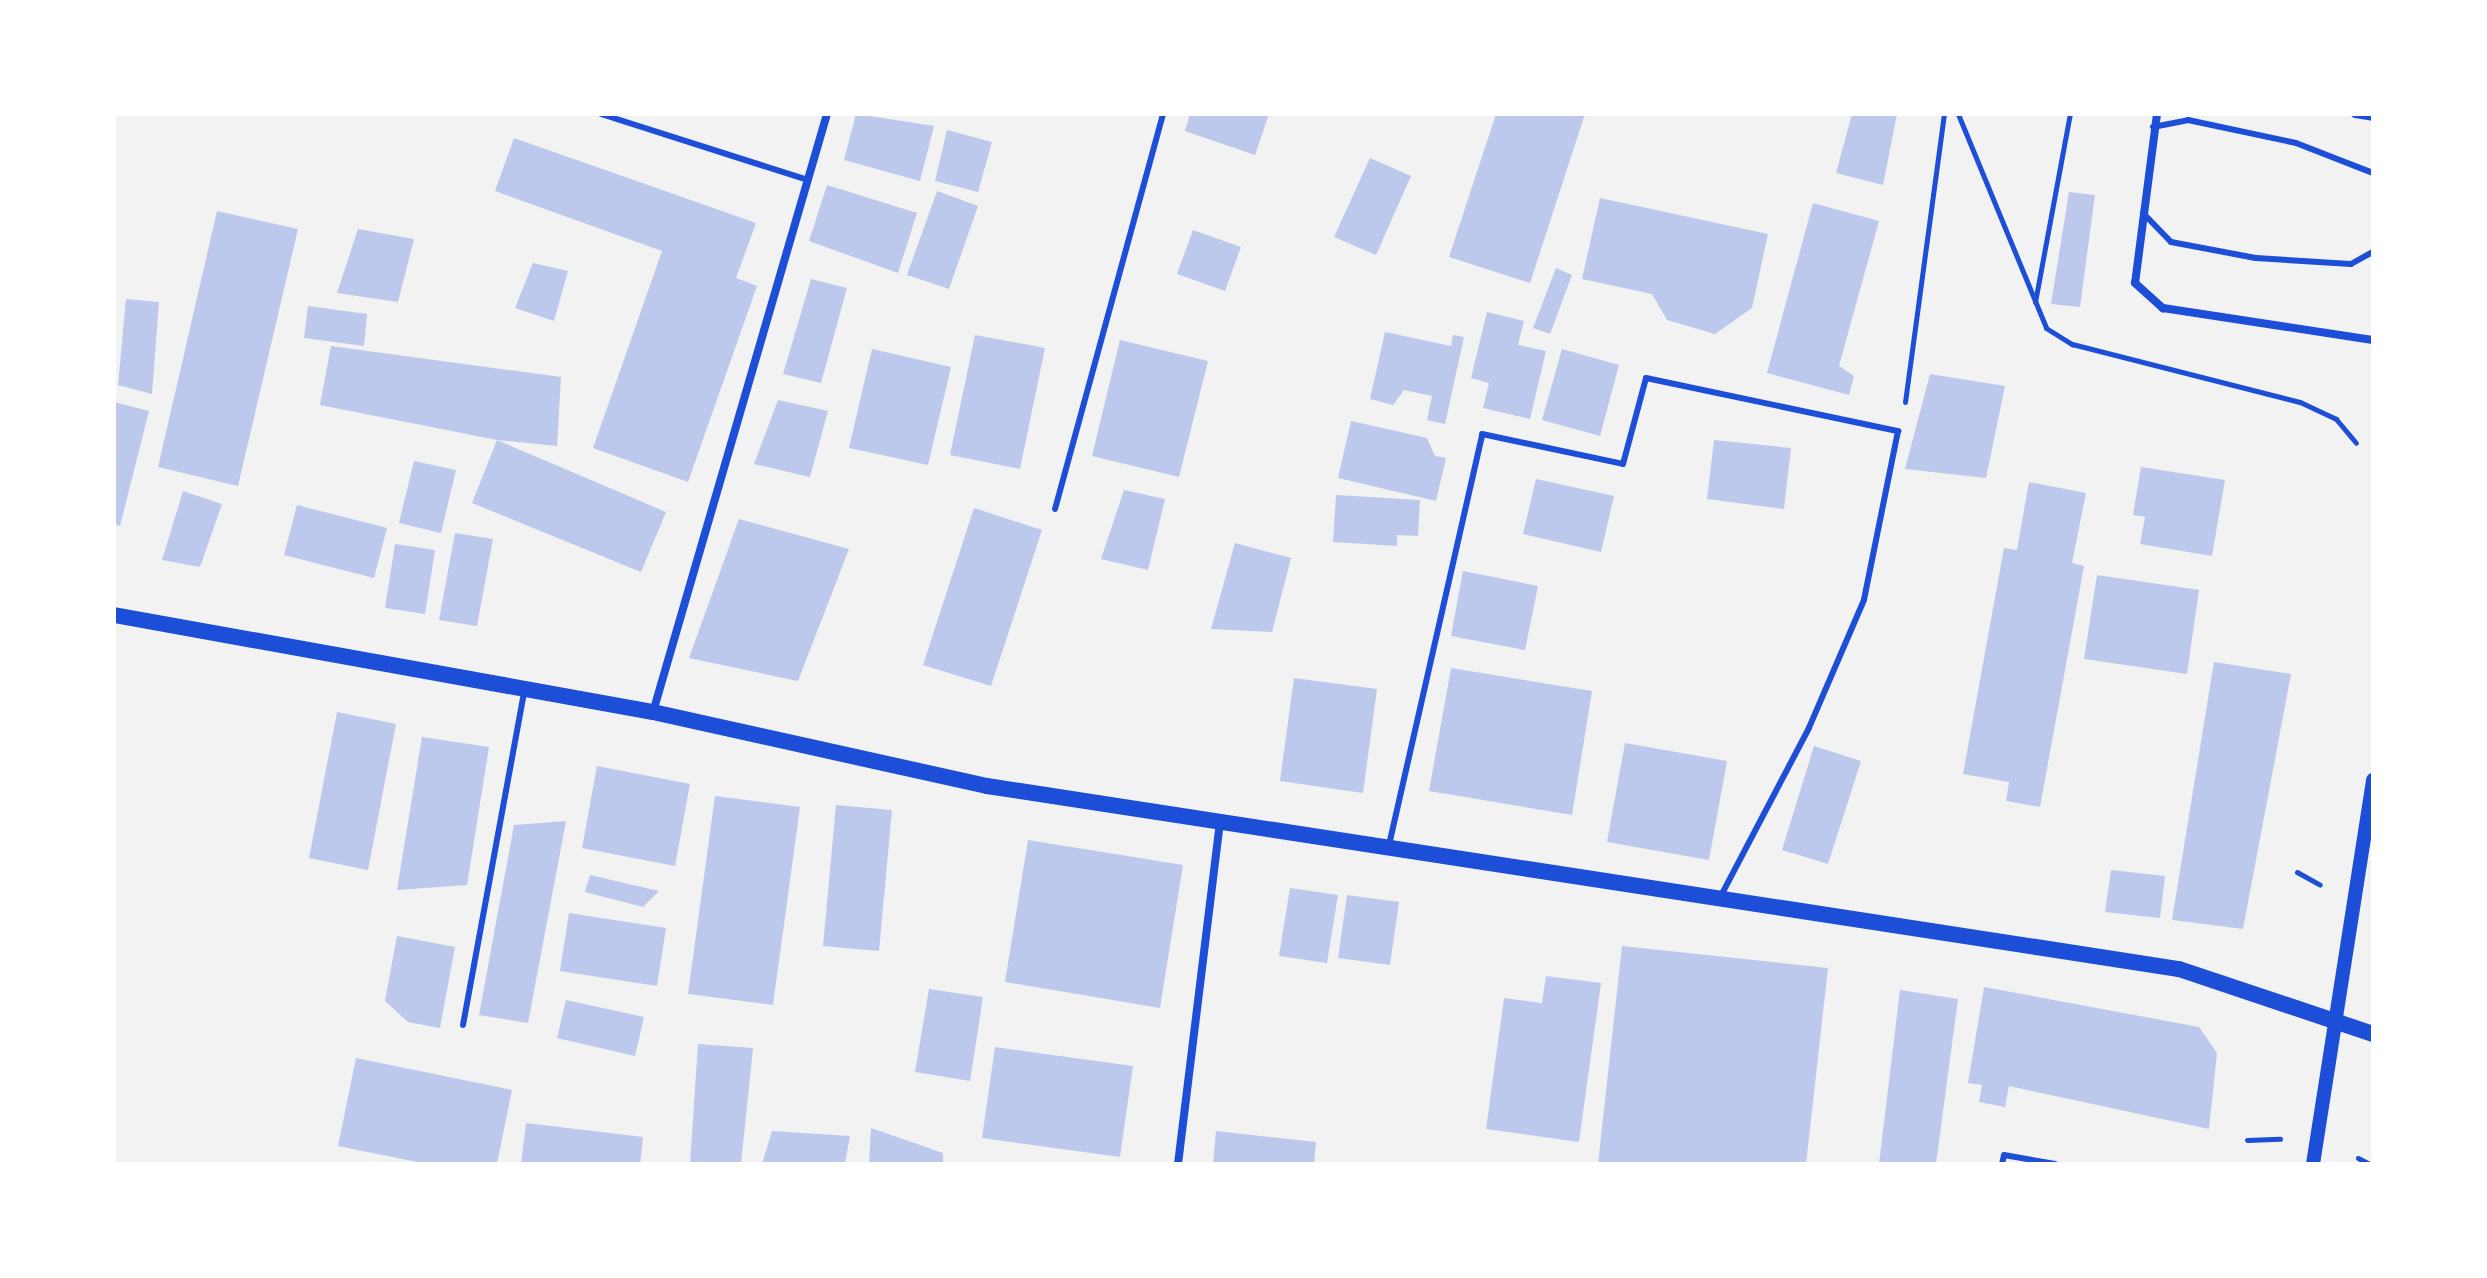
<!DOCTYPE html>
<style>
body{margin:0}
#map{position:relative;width:2487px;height:1278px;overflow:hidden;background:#f2f2f2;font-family:"Roboto Condensed",sans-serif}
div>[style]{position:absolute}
.building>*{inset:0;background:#bdc9ec}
.path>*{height:5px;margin:-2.5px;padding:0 2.5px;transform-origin:2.5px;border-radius:2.5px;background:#1d4ed8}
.service>*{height:6px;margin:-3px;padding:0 3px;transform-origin:3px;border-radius:3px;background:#1d4ed8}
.minor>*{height:8px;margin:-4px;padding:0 4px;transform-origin:4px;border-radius:4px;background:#1d4ed8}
.tertiary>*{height:14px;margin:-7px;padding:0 7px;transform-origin:7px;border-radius:7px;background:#1d4ed8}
.secondary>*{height:16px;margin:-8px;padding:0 8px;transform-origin:8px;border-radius:8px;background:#1d4ed8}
span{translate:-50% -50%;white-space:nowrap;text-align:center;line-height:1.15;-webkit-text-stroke:6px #fff;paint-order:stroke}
.frame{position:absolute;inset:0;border:116px solid #fff;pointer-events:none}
</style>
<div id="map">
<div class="building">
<div style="clip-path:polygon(856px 114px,934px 126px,920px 181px,844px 160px)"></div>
<div style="clip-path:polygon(1190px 114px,1269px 114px,1255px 155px,1185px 131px)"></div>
<div style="clip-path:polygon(1496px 114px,1585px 114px,1530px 283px,1449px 257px)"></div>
<div style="clip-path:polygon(1852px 114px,1897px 114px,1883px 185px,1836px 173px)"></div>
<div style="clip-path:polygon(947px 130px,992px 142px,978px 192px,935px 181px)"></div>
<div style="clip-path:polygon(514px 138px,756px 223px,736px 278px,757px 286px,688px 482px,593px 448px,662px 251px,495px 191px)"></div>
<div style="clip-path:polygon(1370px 158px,1411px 176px,1376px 255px,1334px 237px)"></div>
<div style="clip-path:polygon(827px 185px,917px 213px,898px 273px,809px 241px)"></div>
<div style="clip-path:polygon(937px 191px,978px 206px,949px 289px,907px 275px)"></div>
<div style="clip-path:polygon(2069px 192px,2095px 195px,2080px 307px,2051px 304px)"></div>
<div style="clip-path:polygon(1600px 198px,1768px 234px,1752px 308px,1715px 334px,1667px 320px,1652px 294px,1582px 279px)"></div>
<div style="clip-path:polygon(1813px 203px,1879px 221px,1839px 366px,1854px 376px,1849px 395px,1767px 373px)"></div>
<div style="clip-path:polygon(217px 211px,298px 229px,238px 486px,158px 467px)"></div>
<div style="clip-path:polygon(358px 229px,414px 239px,398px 302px,337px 293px)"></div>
<div style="clip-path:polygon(1193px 230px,1241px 247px,1225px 291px,1177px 274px)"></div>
<div style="clip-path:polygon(533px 263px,568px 271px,554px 321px,515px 308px)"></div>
<div style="clip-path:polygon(1556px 268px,1572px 275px,1550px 334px,1533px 328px)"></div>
<div style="clip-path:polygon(811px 279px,847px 288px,821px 383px,783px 374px)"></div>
<div style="clip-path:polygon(126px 299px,159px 302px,152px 394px,118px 385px)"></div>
<div style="clip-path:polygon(308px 306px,367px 314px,364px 346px,304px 338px)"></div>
<div style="clip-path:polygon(1487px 312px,1524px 321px,1518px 345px,1546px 351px,1530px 419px,1483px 408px,1489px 383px,1471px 378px)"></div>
<div style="clip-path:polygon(1385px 332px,1451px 346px,1453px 335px,1464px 337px,1445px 424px,1427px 420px,1432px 396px,1404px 390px,1393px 405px,1370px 399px)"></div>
<div style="clip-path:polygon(975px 335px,1045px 348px,1020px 469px,950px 455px)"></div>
<div style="clip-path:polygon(1120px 340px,1208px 361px,1179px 477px,1092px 456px)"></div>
<div style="clip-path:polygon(331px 346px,561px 377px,557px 446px,497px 440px,666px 512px,641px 572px,472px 503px,497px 440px,320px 405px)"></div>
<div style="clip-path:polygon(872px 349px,951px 367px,928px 465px,849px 448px)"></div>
<div style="clip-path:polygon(1562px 349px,1619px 365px,1600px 436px,1542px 420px)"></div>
<div style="clip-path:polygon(1930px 374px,2005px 386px,1986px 478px,1905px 469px)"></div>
<div style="clip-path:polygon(778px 400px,828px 411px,810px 477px,754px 464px)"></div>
<div style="clip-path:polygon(114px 402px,149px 411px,120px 526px,114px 524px)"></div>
<div style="clip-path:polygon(1351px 421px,1427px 438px,1435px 456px,1446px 458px,1436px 501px,1338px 478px)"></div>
<div style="clip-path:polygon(1714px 440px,1791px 448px,1784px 509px,1707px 499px)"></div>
<div style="clip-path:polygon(414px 461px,456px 470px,441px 533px,399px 523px)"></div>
<div style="clip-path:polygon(2141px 467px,2225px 480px,2212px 556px,2140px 544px,2145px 517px,2133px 515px)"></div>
<div style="clip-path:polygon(1536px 479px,1614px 496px,1601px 552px,1523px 534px)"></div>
<div style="clip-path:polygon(2029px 482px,2086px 493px,2072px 563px,2084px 566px,2040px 807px,2006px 801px,2009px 782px,1963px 774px,2004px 548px,2017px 550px)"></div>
<div style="clip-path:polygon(1124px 490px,1165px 499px,1148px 570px,1101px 559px)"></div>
<div style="clip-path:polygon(183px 491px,222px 504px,200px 567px,162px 560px)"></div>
<div style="clip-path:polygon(1336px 495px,1420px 500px,1418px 536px,1397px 535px,1397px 546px,1333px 542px)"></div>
<div style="clip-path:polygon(297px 505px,387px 528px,374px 578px,284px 555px)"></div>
<div style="clip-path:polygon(974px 508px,1042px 530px,991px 686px,923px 665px)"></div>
<div style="clip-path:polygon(739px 519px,849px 549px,798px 681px,689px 658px)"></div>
<div style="clip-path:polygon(455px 533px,493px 539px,477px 626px,439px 620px)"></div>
<div style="clip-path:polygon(1235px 543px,1291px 558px,1272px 632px,1211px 629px)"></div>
<div style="clip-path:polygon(395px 544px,435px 550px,425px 614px,385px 608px)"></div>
<div style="clip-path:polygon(1463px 571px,1538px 586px,1525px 650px,1451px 636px)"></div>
<div style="clip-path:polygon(2097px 575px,2199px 590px,2187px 674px,2084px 659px)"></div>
<div style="clip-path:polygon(2214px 662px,2291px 674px,2243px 929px,2172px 920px)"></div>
<div style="clip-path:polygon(1451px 668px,1592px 691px,1572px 815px,1429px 791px)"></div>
<div style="clip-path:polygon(1294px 678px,1377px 689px,1363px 793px,1280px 781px)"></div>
<div style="clip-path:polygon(337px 712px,396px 724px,368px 870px,309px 858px)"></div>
<div style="clip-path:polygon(422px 737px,489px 747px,467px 885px,397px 890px)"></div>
<div style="clip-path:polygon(1625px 743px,1727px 761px,1709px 860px,1607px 842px)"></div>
<div style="clip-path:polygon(1814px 746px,1861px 761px,1828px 864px,1782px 850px)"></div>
<div style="clip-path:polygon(597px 766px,690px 784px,675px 866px,582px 848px)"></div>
<div style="clip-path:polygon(715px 796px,800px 807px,773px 1005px,688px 994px)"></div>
<div style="clip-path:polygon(836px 805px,892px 810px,879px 951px,823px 946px)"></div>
<div style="clip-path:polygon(566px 821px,528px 1023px,479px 1015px,514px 825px)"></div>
<div style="clip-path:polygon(1028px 840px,1183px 865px,1160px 1008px,1005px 982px)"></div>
<div style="clip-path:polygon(2111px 870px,2165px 876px,2160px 918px,2105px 912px)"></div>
<div style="clip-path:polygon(590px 875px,659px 891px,643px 907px,585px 892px)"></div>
<div style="clip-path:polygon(1290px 888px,1338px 895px,1327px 963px,1279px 956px)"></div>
<div style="clip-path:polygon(1347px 895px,1399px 902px,1390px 965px,1338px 958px)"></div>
<div style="clip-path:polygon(569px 913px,666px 928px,657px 986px,560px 971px)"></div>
<div style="clip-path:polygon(397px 936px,455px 947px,440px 1028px,408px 1022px,385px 1001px)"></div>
<div style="clip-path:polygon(1622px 946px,1828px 968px,1806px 1164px,1598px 1164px)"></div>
<div style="clip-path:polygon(1546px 976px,1601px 983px,1579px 1142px,1486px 1129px,1504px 998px,1542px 1003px)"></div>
<div style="clip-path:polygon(1984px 987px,2199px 1027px,2217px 1053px,2209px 1129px,2009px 1086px,2005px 1107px,1979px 1102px,1982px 1085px,1968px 1083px)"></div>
<div style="clip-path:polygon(929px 989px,983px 997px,970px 1081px,915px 1072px)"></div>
<div style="clip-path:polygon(1900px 990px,1958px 999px,1936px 1164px,1879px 1164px)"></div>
<div style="clip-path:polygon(566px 1000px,644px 1017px,635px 1056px,557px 1038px)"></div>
<div style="clip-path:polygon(698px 1044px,753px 1048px,741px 1164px,690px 1164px)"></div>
<div style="clip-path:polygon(995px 1047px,1133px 1066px,1120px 1157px,982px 1138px)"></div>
<div style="clip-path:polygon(356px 1058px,512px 1090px,497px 1164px,427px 1164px,338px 1146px)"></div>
<div style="clip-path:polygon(526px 1123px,643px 1137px,640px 1164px,521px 1164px)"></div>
<div style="clip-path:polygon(871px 1128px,943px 1153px,943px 1164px,869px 1164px)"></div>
<div style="clip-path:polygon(772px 1131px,850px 1136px,845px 1164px,762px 1164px)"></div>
<div style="clip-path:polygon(1216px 1131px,1316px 1142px,1314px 1164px,1213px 1164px)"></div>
</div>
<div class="path">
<div style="left:1958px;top:114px;width:231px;rotate:67.6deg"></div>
<div style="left:2046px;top:328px;width:31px;rotate:32deg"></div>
<div style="left:2072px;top:344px;width:235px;rotate:14.3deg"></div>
<div style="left:2300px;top:402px;width:40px;rotate:25deg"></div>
<div style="left:2336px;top:419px;width:31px;rotate:50deg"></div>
<div style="left:2035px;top:302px;width:191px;rotate:-79.5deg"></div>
<div style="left:1905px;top:402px;width:291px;rotate:-82.3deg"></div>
<div style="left:2297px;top:872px;width:26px;rotate:29deg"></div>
<div style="left:2247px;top:1140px;width:33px;rotate:-2deg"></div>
<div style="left:2358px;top:1158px;width:13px;rotate:27deg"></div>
</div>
<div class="service">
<div style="left:601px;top:114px;width:217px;rotate:17.7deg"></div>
<div style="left:2153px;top:127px;width:36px;rotate:-11deg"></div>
<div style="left:2188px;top:120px;width:110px;rotate:12deg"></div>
<div style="left:2296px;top:143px;width:83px;rotate:21.3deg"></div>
<div style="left:2143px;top:213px;width:40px;rotate:46deg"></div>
<div style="left:2171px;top:242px;width:86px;rotate:10.7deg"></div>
<div style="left:2256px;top:258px;width:95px;rotate:3.6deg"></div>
<div style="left:2351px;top:264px;width:25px;rotate:-29deg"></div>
<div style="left:1055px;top:509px;width:409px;rotate:-74.7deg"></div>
<div style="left:1389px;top:845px;width:421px;rotate:-77.2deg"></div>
<div style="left:1482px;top:434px;width:144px;rotate:12deg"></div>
<div style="left:1623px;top:464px;width:89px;rotate:-75deg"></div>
<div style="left:1646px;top:378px;width:258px;rotate:11.9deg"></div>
<div style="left:1898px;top:431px;width:172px;rotate:101.4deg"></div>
<div style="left:1864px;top:600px;width:139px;rotate:113.3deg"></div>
<div style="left:1809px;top:728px;width:187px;rotate:117.7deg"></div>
<div style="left:463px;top:1025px;width:338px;rotate:-79.6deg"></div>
<div style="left:2002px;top:1164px;width:9px;rotate:-77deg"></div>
<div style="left:2004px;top:1155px;width:52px;rotate:10deg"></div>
</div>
<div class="minor">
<div style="left:2157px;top:114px;width:170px;rotate:97.4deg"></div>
<div style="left:2135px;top:283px;width:38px;rotate:42deg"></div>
<div style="left:2163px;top:308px;width:212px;rotate:8.7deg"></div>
<div style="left:2355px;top:114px;width:18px;rotate:9deg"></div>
<div style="left:653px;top:712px;width:623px;rotate:-73.78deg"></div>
<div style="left:1178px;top:1164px;width:344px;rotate:-83deg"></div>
</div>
<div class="tertiary">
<div style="left:2313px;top:1164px;width:389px;rotate:-81.1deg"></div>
</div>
<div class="secondary">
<div style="left:114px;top:615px;width:548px;rotate:10.2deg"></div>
<div style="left:653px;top:712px;width:342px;rotate:12.5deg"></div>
<div style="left:987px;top:786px;width:1206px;rotate:8.73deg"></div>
<div style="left:2179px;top:969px;width:205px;rotate:18.5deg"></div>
</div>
<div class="frame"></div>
</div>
